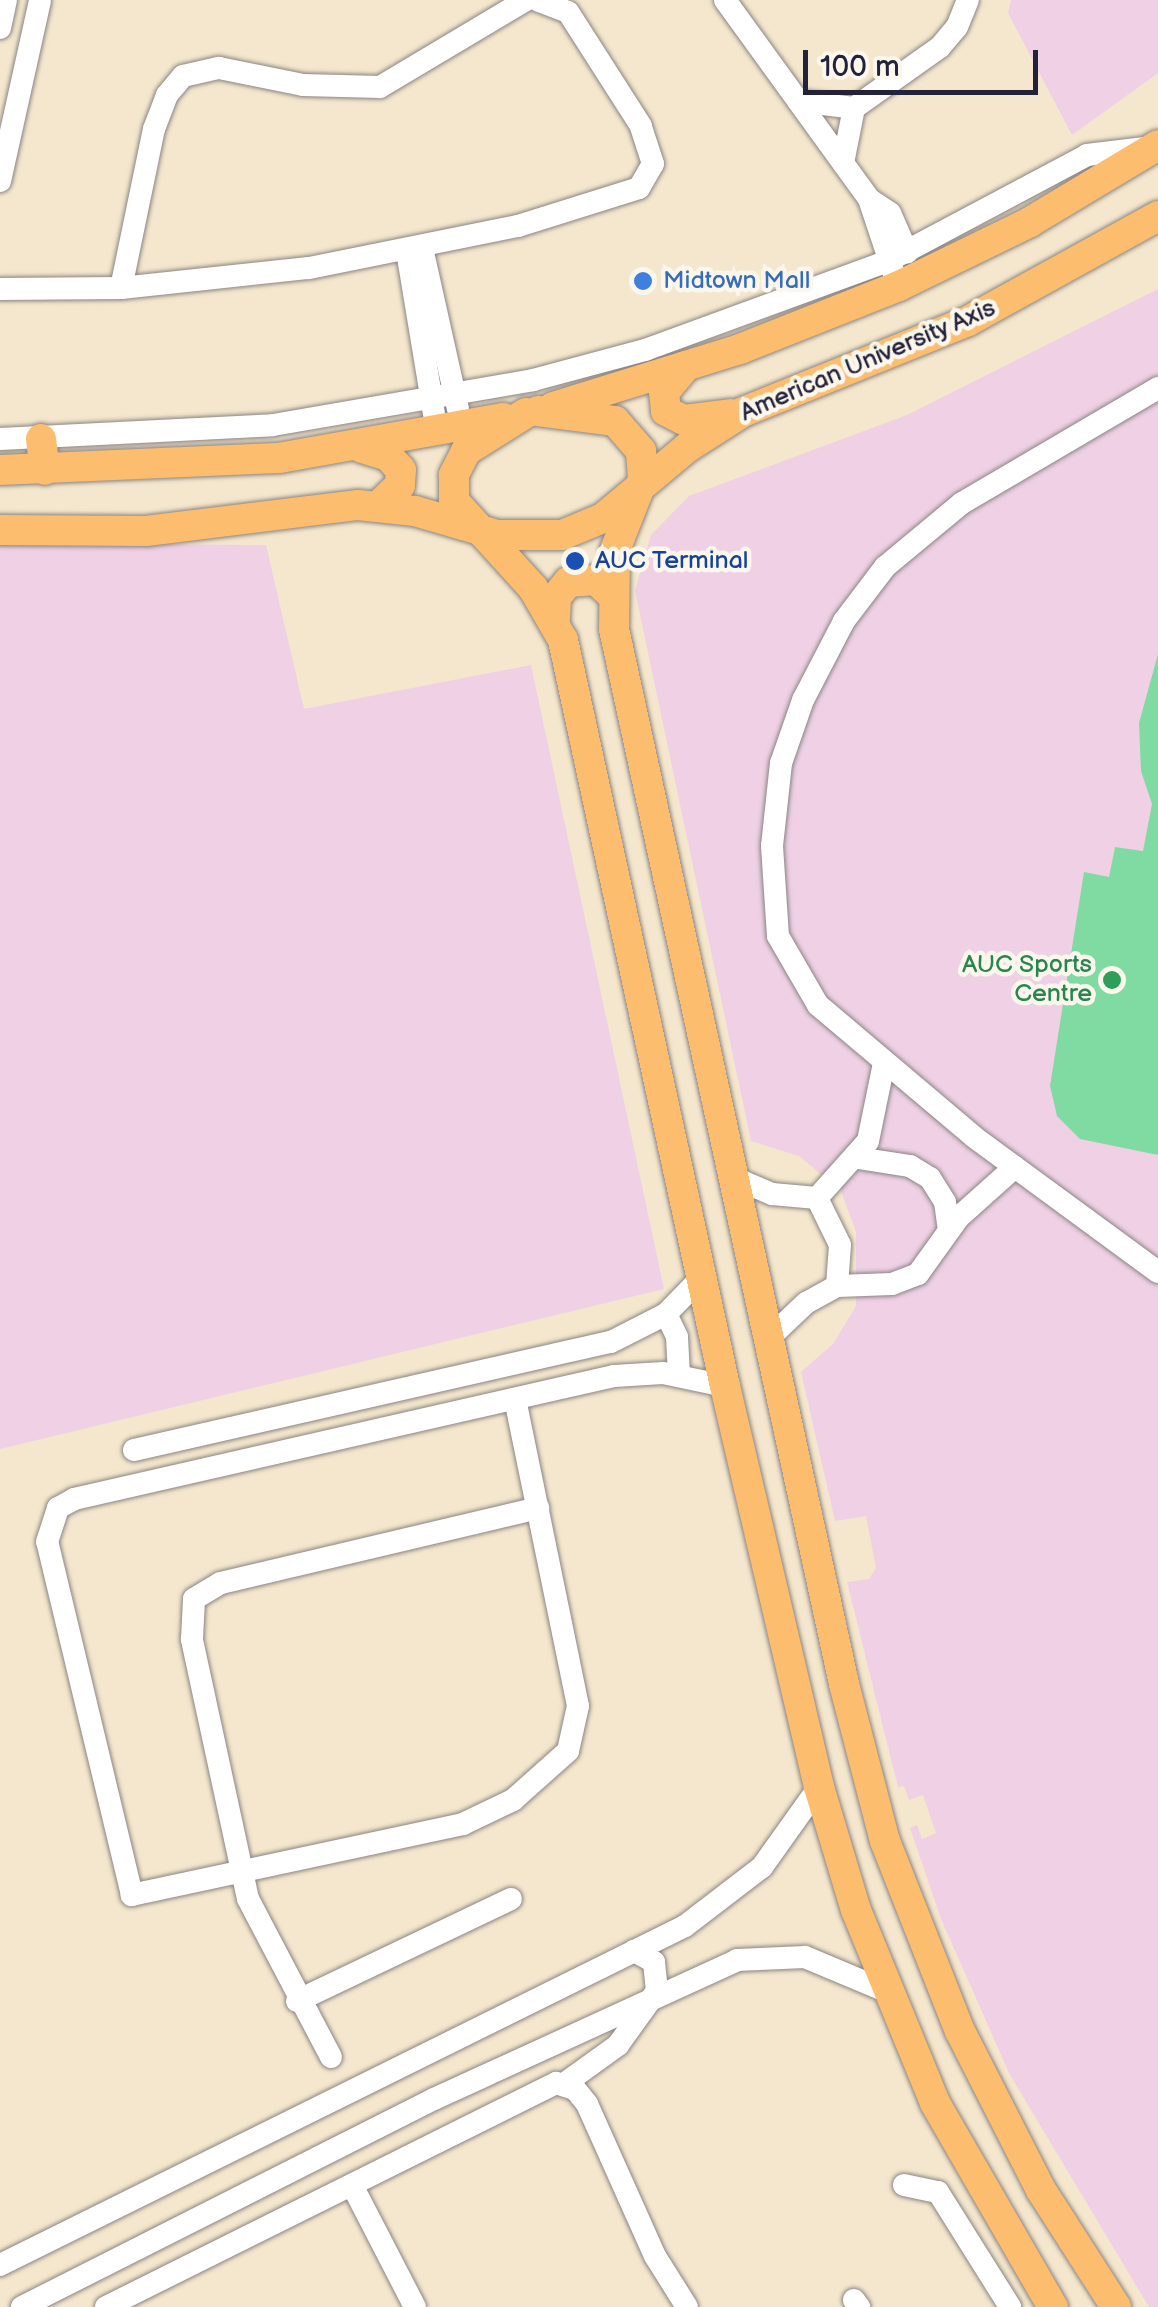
<!DOCTYPE html>
<style>
body{margin:0}
#map{position:relative;width:1158px;height:2307px;overflow:hidden;background:#f4e7cd;font-family:"Balsamiq Sans",sans-serif}
div>[style]{position:absolute}
.built>*{inset:0;background:#efd0e5}
.green>*{inset:0;background:#80dba2}
.roads{filter:drop-shadow(0 0 2px #8b8484) drop-shadow(0 0 2px #8b8484)}
.minor>*{height:22px;margin:-11px;padding:0 11px;transform-origin:11px;border-radius:11px;background:#fff}
.major>*{height:30px;margin:-15px;padding:0 15px;transform-origin:15px;border-radius:15px;background:#fcbd6e}
.dots>*{width:28px;height:28px;translate:-50% -50%;box-sizing:border-box;border:5px solid #fbf7ec;border-radius:50%}
span{translate:-50% -50%;white-space:nowrap;text-align:center;line-height:1.15;-webkit-text-stroke:9px #fbf7ec;paint-order:stroke}
.shop-label{font-size:25px;color:#366cbe}
.left{translate:0 -50%;text-align:left}
.street-label{font-size:25px;color:#22223b}
.transit-label{font-size:25px;color:#164399}
.leisure-label{font-size:25px;color:#27864d}
.right{translate:-100% -50%;text-align:right}
.scale{position:absolute;left:803px;top:50px;width:235px;height:45px;box-sizing:border-box;border:5px solid #22223b;border-top:0;padding-left:12px;font-size:30px;line-height:35px;white-space:nowrap;color:#22223b;-webkit-text-stroke:8px #fbf7ec;paint-order:stroke}
</style>
<div id="map">
<div class="built">
<div style="clip-path:polygon(1011px 0,1158px 0,1158px 73px,1072px 135px,1008px 13px)"></div>
<div style="clip-path:polygon(1158px 289px,1158px 2307px,1149px 2307px,1010px 2075px,941px 1919px,910px 1828px,917px 1825px,922px 1839px,936px 1833px,923px 1795px,909px 1800px,904px 1786px,898px 1787px,847px 1582px,869px 1579px,876px 1568px,866px 1516px,835px 1521px,801px 1372px,833px 1344px,856px 1306px,856px 1232px,835px 1175px,828px 1180px,799px 1156px,751px 1141px,635px 591px,651px 535px,689px 496px,907px 415px)"></div>
<div style="clip-path:polygon(0 543px,266px 545px,304px 709px,531px 665px,664px 1289px,0 1449px)"></div>
</div>
<div class="green">
<div style="clip-path:polygon(1158px 654px,1158px 1155px,1080px 1139px,1057px 1116px,1050px 1086px,1084px 872px,1109px 877px,1115px 847px,1143px 851px,1152px 804px,1141px 771px,1139px 723px)"></div>
</div>
<div class="roads">
<div class="minor">
<div style="left:725px;top:0;width:246px;rotate:54.1deg"></div>
<div style="left:869px;top:199px;width:25px;rotate:34deg"></div>
<div style="left:890px;top:213px;width:43px;rotate:66.4deg"></div>
<div style="left:0;top:28px;width:29px;rotate:-78deg"></div>
<div style="left:798px;top:101px;width:56px;rotate:7.1deg"></div>
<div style="left:854px;top:108px;width:105px;rotate:-35.3deg"></div>
<div style="left:940px;top:47px;width:26px;rotate:-50deg"></div>
<div style="left:957px;top:27px;width:29px;rotate:-68deg"></div>
<div style="left:843px;top:163px;width:56px;rotate:-78.7deg"></div>
<div style="left:0;top:181px;width:185px;rotate:-77.5deg"></div>
<div style="left:869px;top:199px;width:76px;rotate:71.6deg"></div>
<div style="left:422px;top:248px;width:165px;rotate:77.4deg"></div>
<div style="left:407px;top:251px;width:165px;rotate:80.6deg"></div>
<div style="left:121px;top:288px;width:162px;rotate:-78.3deg"></div>
<div style="left:154px;top:129px;width:36px;rotate:-69deg"></div>
<div style="left:167px;top:95px;width:25px;rotate:-50deg"></div>
<div style="left:183px;top:76px;width:37px;rotate:-13deg"></div>
<div style="left:219px;top:68px;width:86px;rotate:11.4deg"></div>
<div style="left:303px;top:85px;width:77px;rotate:1.5deg"></div>
<div style="left:380px;top:87px;width:170px;rotate:-30.8deg"></div>
<div style="left:0;top:289px;width:121px;rotate:-0.5deg"></div>
<div style="left:121px;top:288px;width:189px;rotate:-6.1deg"></div>
<div style="left:309px;top:268px;width:213px;rotate:-11.4deg"></div>
<div style="left:518px;top:226px;width:127px;rotate:-17.4deg"></div>
<div style="left:639px;top:188px;width:28px;rotate:-60deg"></div>
<div style="left:653px;top:164px;width:40px;rotate:-108deg"></div>
<div style="left:641px;top:126px;width:135px;rotate:-122.6deg"></div>
<div style="left:568px;top:12px;width:33px;rotate:-159deg"></div>
<div style="left:1158px;top:388px;width:227px;rotate:149.6deg"></div>
<div style="left:962px;top:503px;width:100px;rotate:140.3deg"></div>
<div style="left:885px;top:567px;width:68px;rotate:127.2deg"></div>
<div style="left:844px;top:621px;width:89px;rotate:117.4deg"></div>
<div style="left:803px;top:700px;width:67px;rotate:109.2deg"></div>
<div style="left:781px;top:763px;width:83px;rotate:96.2deg"></div>
<div style="left:772px;top:846px;width:90px;rotate:86.2deg"></div>
<div style="left:778px;top:936px;width:80px;rotate:59.9deg"></div>
<div style="left:818px;top:1005px;width:204px;rotate:40.2deg"></div>
<div style="left:974px;top:1137px;width:228px;rotate:36.3deg"></div>
<div style="left:0;top:439px;width:273px;rotate:-2.9deg"></div>
<div style="left:273px;top:425px;width:264px;rotate:-9.8deg"></div>
<div style="left:533px;top:380px;width:116px;rotate:-15deg"></div>
<div style="left:645px;top:350px;width:259px;rotate:-20.1deg"></div>
<div style="left:888px;top:261px;width:225px;rotate:-28deg"></div>
<div style="left:1087px;top:155px;width:65px;rotate:-7deg"></div>
<div style="left:858px;top:1158px;width:53px;rotate:8.7deg"></div>
<div style="left:910px;top:1166px;width:23px;rotate:31deg"></div>
<div style="left:930px;top:1178px;width:28px;rotate:58deg"></div>
<div style="left:945px;top:1202px;width:27px;rotate:82deg"></div>
<div style="left:730px;top:1176px;width:46px;rotate:23.2deg"></div>
<div style="left:772px;top:1194px;width:45px;rotate:5.1deg"></div>
<div style="left:817px;top:1198px;width:76px;rotate:-48.2deg"></div>
<div style="left:868px;top:1141px;width:80px;rotate:-78.4deg"></div>
<div style="left:817px;top:1198px;width:52px;rotate:63.9deg"></div>
<div style="left:840px;top:1245px;width:41px;rotate:94.2deg"></div>
<div style="left:666px;top:1314px;width:25px;rotate:64deg"></div>
<div style="left:677px;top:1337px;width:38px;rotate:87deg"></div>
<div style="left:767px;top:1340px;width:54px;rotate:-43.5deg"></div>
<div style="left:806px;top:1303px;width:35px;rotate:-29deg"></div>
<div style="left:837px;top:1286px;width:55px;rotate:-2.1deg"></div>
<div style="left:892px;top:1284px;width:28px;rotate:-21deg"></div>
<div style="left:918px;top:1274px;width:70px;rotate:-54.3deg"></div>
<div style="left:959px;top:1217px;width:75px;rotate:-41.8deg"></div>
<div style="left:515px;top:1399px;width:313px;rotate:78.4deg"></div>
<div style="left:578px;top:1706px;width:46px;rotate:102.5deg"></div>
<div style="left:568px;top:1751px;width:74px;rotate:138.3deg"></div>
<div style="left:513px;top:1800px;width:55px;rotate:154.4deg"></div>
<div style="left:463px;top:1824px;width:339px;rotate:167.9deg"></div>
<div style="left:132px;top:1895px;width:363px;rotate:-103.5deg"></div>
<div style="left:47px;top:1542px;width:36px;rotate:-72deg"></div>
<div style="left:58px;top:1508px;width:18px;rotate:-29deg"></div>
<div style="left:74px;top:1499px;width:554px;rotate:-12.83deg"></div>
<div style="left:614px;top:1376px;width:49px;rotate:-3.5deg"></div>
<div style="left:663px;top:1373px;width:63px;rotate:11.8deg"></div>
<div style="left:134px;top:1450px;width:489px;rotate:-12.8deg"></div>
<div style="left:611px;top:1342px;width:62px;rotate:-27deg"></div>
<div style="left:666px;top:1314px;width:52px;rotate:-45.8deg"></div>
<div style="left:297px;top:2001px;width:237px;rotate:-25.5deg"></div>
<div style="left:331px;top:2057px;width:178px;rotate:-117.7deg"></div>
<div style="left:248px;top:1899px;width:266px;rotate:-102.2deg"></div>
<div style="left:192px;top:1639px;width:40px;rotate:-87.1deg"></div>
<div style="left:194px;top:1599px;width:31px;rotate:-31deg"></div>
<div style="left:221px;top:1583px;width:326px;rotate:-13.3deg"></div>
<div style="left:564px;top:2084px;width:67px;rotate:-35.8deg"></div>
<div style="left:618px;top:2045px;width:67px;rotate:-54.2deg"></div>
<div style="left:657px;top:1991px;width:29px;rotate:-96deg"></div>
<div style="left:654px;top:1962px;width:23px;rotate:-151deg"></div>
<div style="left:352px;top:2185px;width:137px;rotate:62.7deg"></div>
<div style="left:904px;top:2185px;width:35px;rotate:12deg"></div>
<div style="left:938px;top:2192px;width:136px;rotate:57.9deg"></div>
<div style="left:0;top:2265px;width:764px;rotate:-26.33deg"></div>
<div style="left:685px;top:1926px;width:97px;rotate:-37.5deg"></div>
<div style="left:762px;top:1867px;width:98px;rotate:-54.5deg"></div>
<div style="left:854px;top:2300px;width:9px;rotate:54deg"></div>
<div style="left:22px;top:2307px;width:462px;rotate:-26.8deg"></div>
<div style="left:434px;top:2099px;width:333px;rotate:-24.6deg"></div>
<div style="left:737px;top:1960px;width:68px;rotate:-2.5deg"></div>
<div style="left:805px;top:1957px;width:88px;rotate:22.8deg"></div>
<div style="left:106px;top:2307px;width:503px;rotate:-26.46deg"></div>
<div style="left:556px;top:2083px;width:20px;rotate:18deg"></div>
<div style="left:575px;top:2089px;width:19px;rotate:51deg"></div>
<div style="left:587px;top:2104px;width:167px;rotate:65.9deg"></div>
<div style="left:655px;top:2256px;width:60px;rotate:57.9deg"></div>
</div>
<div class="major">
<div style="left:686px;top:366px;width:34px;rotate:130deg"></div>
<div style="left:664px;top:392px;width:19px;rotate:84deg"></div>
<div style="left:666px;top:411px;width:20px;rotate:27deg"></div>
<div style="left:684px;top:420px;width:47px;rotate:-7.3deg"></div>
<div style="left:553px;top:407px;width:196px;rotate:-17.2deg"></div>
<div style="left:740px;top:349px;width:171px;rotate:-21.6deg"></div>
<div style="left:899px;top:286px;width:146px;rotate:-26deg"></div>
<div style="left:1030px;top:222px;width:149px;rotate:-31deg"></div>
<div style="left:538px;top:411px;width:78px;rotate:7.4deg"></div>
<div style="left:615px;top:421px;width:40px;rotate:49deg"></div>
<div style="left:641px;top:451px;width:28px;rotate:86deg"></div>
<div style="left:643px;top:479px;width:76px;rotate:111.5deg"></div>
<div style="left:615px;top:550px;width:79px;rotate:90.7deg"></div>
<div style="left:614px;top:629px;width:1080px;rotate:77.7deg"></div>
<div style="left:844px;top:1684px;width:162px;rotate:75.4deg"></div>
<div style="left:885px;top:1841px;width:204px;rotate:68.5deg"></div>
<div style="left:960px;top:2031px;width:178px;rotate:63deg"></div>
<div style="left:1041px;top:2190px;width:139px;rotate:57.3deg"></div>
<div style="left:526px;top:413px;width:71px;rotate:147.7deg"></div>
<div style="left:466px;top:451px;width:27px;rotate:117deg"></div>
<div style="left:454px;top:475px;width:26px;rotate:90deg"></div>
<div style="left:454px;top:501px;width:118px;rotate:47.8deg"></div>
<div style="left:533px;top:588px;width:60px;rotate:60deg"></div>
<div style="left:563px;top:640px;width:763px;rotate:77.75deg"></div>
<div style="left:725px;top:1386px;width:412px;rotate:76.8deg"></div>
<div style="left:819px;top:1787px;width:128px;rotate:73.3deg"></div>
<div style="left:856px;top:1910px;width:209px;rotate:67.7deg"></div>
<div style="left:935px;top:2103px;width:236px;rotate:60deg"></div>
<div style="left:41px;top:439px;width:31px;rotate:83deg"></div>
<div style="left:362px;top:448px;width:27px;rotate:17deg"></div>
<div style="left:388px;top:456px;width:19px;rotate:47deg"></div>
<div style="left:401px;top:470px;width:15px;rotate:94deg"></div>
<div style="left:400px;top:485px;width:29px;rotate:136deg"></div>
<div style="left:0;top:470px;width:279px;rotate:-2.5deg"></div>
<div style="left:279px;top:458px;width:228px;rotate:-10.1deg"></div>
<div style="left:0;top:530px;width:146px;rotate:0.4deg"></div>
<div style="left:146px;top:531px;width:214px;rotate:-7deg"></div>
<div style="left:358px;top:505px;width:57px;rotate:6deg"></div>
<div style="left:415px;top:511px;width:85px;rotate:16.3deg"></div>
<div style="left:497px;top:535px;width:65px"></div>
<div style="left:562px;top:535px;width:44px;rotate:-22.5deg"></div>
<div style="left:603px;top:518px;width:111px;rotate:-39.9deg"></div>
<div style="left:688px;top:447px;width:65px;rotate:-32.5deg"></div>
<div style="left:743px;top:412px;width:243px;rotate:-22deg"></div>
<div style="left:968px;top:321px;width:217px;rotate:-28.9deg"></div>
<div style="left:555px;top:618px;width:21px;rotate:-87deg"></div>
<div style="left:556px;top:597px;width:19px;rotate:-51deg"></div>
<div style="left:568px;top:582px;width:28px;rotate:-4deg"></div>
<div style="left:596px;top:580px;width:19px;rotate:43deg"></div>
</div>
</div>
<div class="dots">
<div style="left:643px;top:281px;background:#3f7fe0"></div>
<div style="left:575px;top:561px;background:#1a4fb4"></div>
<div style="left:1112px;top:980px;background:#2e9e5b"></div>
</div>
<div class="shop-label">
<span class="left" style="left:663px;top:281px">Midtown Mall</span>
</div>
<div class="street-label">
<span style="left:868px;top:361px;rotate:-23deg">American University Axis</span>
</div>
<div class="transit-label">
<span class="left" style="left:595px;top:561px">AUC Terminal</span>
</div>
<div class="leisure-label">
<span class="right" style="left:1092px;top:980px">AUC Sports<br>Centre</span>
</div>
<div class="scale">100 m</div>
</div>
